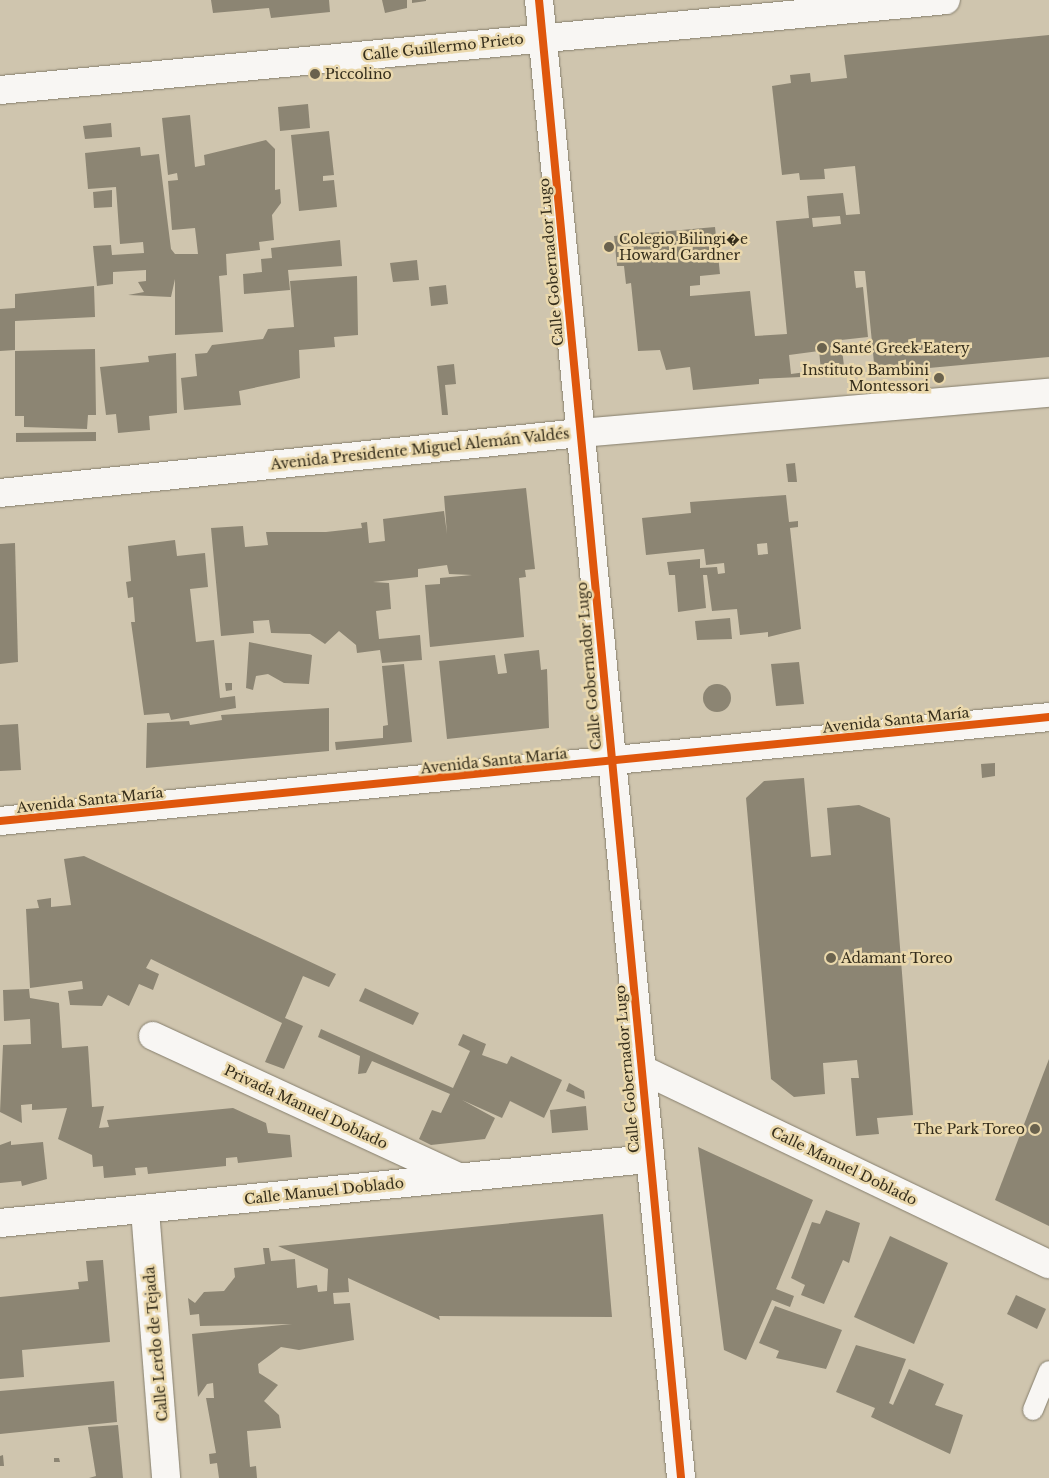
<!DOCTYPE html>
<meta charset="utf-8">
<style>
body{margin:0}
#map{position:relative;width:1049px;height:1478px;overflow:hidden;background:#cfc5ae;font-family:"Libre Baskerville",serif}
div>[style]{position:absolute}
.building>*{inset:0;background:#8c8573}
.round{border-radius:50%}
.roads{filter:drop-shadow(0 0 1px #857e6c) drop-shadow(0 0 1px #857e6c)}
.service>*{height:20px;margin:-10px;padding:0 10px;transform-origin:10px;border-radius:10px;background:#f8f6f3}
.minor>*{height:28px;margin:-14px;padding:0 14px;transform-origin:14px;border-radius:14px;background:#f8f6f3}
.cycleway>*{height:8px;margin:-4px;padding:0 4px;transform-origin:4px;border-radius:4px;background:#df570d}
.dots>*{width:14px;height:14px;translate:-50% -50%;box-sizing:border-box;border:2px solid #ead8ac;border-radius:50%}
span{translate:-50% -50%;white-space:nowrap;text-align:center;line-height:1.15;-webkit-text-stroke:5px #ead8ac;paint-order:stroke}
.street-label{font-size:14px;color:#342d1b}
.poi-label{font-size:14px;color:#342d1b}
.left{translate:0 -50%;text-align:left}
.right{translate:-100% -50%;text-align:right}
</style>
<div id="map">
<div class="building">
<div style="clip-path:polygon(211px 0,329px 0,330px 12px,271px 18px,269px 8px,213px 13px)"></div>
<div style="clip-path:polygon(382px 0,407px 0,407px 8px,385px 13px)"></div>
<div style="clip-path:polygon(412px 0,426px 0,426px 1px,412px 3px)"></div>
<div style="clip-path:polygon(evenodd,1049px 35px,1049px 357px,875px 373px,865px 271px,854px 271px,856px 288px,863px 287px,868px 337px,841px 340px,845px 375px,759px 379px,759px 384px,693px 390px,690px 367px,666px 370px,660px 350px,638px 351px,631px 283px,626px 284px,624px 266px,617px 266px,614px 236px,715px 227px,720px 274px,700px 276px,700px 285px,690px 286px,690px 296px,750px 291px,755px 336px,787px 334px,776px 221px,809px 218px,807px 196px,843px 193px,846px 215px,860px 214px,855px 166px,824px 169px,825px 179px,800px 180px,799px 173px,782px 175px,772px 86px,791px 83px,790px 75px,810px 73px,811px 82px,847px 78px,844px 55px,1049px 35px,840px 216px,841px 224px,813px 227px,812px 218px,840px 216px,1049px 35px,819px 351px,821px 370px,791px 374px,789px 355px,819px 351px)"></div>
<div style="clip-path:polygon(308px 104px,310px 128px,280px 131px,278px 107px)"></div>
<div style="clip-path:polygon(190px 115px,195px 167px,205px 165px,204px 155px,266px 140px,275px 149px,275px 190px,280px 189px,281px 203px,272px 215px,274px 240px,259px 242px,260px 250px,226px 254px,227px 275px,219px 276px,223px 332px,175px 335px,175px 279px,171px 297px,128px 295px,144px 292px,138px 282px,146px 281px,146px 270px,113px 272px,113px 284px,97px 286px,93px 246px,111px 245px,112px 255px,144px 253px,143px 242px,120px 244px,116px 187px,88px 189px,85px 153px,140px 147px,141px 156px,159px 154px,171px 249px,175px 254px,198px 254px,195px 228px,172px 230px,168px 181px,178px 180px,177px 173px,168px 175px,162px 118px)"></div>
<div style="clip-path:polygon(111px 123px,112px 137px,85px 139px,83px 126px)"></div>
<div style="clip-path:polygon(329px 131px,334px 175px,323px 176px,323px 181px,334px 180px,337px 207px,299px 211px,291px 135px)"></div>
<div style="clip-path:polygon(112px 190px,112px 207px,94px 208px,93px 192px)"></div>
<div style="clip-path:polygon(340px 240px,342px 266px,288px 270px,290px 290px,244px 294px,243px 274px,262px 272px,261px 259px,272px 258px,271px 248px)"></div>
<div style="clip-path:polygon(417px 260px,419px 280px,393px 282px,390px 263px)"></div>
<div style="clip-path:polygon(357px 276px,358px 335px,334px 337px,335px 347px,299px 350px,300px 378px,239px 391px,241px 405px,184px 410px,181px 378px,197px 376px,195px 354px,207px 353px,212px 345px,263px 339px,268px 329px,294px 327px,290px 281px)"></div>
<div style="clip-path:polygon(446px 285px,448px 304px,431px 306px,429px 287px)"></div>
<div style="clip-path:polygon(94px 286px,95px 317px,15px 321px,15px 350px,0 351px,0 309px,15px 308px,15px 294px)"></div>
<div style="clip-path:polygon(95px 349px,96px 415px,88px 415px,87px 429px,24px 427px,24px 416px,15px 416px,15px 351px)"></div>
<div style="clip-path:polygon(176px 353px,177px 413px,149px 416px,150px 430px,118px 433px,116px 414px,106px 415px,100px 367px,149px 362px,148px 356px)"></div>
<div style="clip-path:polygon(454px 364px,456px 384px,445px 385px,448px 415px,442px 415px,437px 366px)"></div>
<div style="clip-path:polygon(96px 432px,96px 441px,16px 442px,16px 433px)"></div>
<div style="clip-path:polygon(795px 463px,797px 482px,788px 482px,786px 464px)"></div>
<div style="clip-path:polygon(526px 488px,535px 569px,525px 570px,526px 577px,519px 578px,524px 637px,430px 647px,425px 585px,440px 584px,440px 578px,472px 575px,449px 574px,447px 565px,418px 569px,418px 577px,373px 582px,389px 583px,391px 609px,376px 611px,379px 639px,420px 635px,422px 660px,382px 663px,380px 650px,357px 653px,356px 645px,339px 631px,325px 644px,310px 634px,271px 633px,269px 620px,253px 621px,254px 633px,221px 636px,211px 528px,243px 526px,245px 547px,268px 545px,266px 532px,326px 532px,362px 528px,361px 523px,367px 522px,369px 543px,385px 541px,383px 519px,444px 511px,447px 534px,444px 496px)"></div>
<div style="clip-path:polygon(evenodd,786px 495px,789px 522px,798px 521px,798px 527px,790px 528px,801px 629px,768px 637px,768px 632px,740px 635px,737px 609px,712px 611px,707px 575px,703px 575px,706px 608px,678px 612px,675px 575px,669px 575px,667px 562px,700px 559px,700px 568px,717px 567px,718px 574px,725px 573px,724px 563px,706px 565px,704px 549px,646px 555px,642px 518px,691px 513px,690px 502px,786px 495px,767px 543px,768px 554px,758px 555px,757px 544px,767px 543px)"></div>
<div style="clip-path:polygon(175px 540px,177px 556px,205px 553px,208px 587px,190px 589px,196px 642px,214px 640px,220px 698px,235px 696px,236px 708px,171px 720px,169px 713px,144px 715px,131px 622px,135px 622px,133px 597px,128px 598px,126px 582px,131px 581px,128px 546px)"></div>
<div style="clip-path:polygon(15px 543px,18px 662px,0 664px,0 544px)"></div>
<div style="clip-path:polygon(730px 618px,732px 639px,697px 640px,695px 621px)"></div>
<div style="clip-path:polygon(249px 642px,312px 655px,309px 684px,284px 683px,268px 674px,256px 676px,253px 690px,246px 688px)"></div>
<div style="clip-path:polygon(539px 650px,541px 670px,547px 669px,549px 728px,447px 739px,439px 661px,495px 655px,498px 674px,507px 673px,504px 654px)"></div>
<div style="clip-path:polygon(799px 662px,804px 704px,776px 706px,771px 664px)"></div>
<div style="clip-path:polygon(404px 664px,412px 742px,336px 750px,335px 742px,383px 738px,383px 726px,388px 725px,382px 666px)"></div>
<div style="clip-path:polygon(225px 683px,232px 683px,232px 690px,226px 691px)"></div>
<div class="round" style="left:703px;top:684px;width:28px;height:28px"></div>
<div style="clip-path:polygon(329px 708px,329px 751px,146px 768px,147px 723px,189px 721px,190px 725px,222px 720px,221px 715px)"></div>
<div style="clip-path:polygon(18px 724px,21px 770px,0 771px,0 725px)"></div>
<div style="clip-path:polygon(995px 763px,995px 776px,982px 778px,981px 764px)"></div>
<div style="clip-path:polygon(804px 778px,811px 857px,831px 855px,827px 808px,859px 805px,890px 818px,913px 1115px,877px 1118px,879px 1134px,856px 1136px,851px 1078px,859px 1078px,857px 1060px,823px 1063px,825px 1094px,794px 1097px,771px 1079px,746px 798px,764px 781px)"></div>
<div style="clip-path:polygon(84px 856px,336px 974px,329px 987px,303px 976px,285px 1018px,303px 1026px,284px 1069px,265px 1062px,282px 1023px,151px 959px,146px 968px,159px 974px,153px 990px,139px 984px,129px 1006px,108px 995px,102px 1006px,70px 1005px,68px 991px,83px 989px,82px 981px,30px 988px,26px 909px,39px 908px,37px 900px,51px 898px,51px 907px,71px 905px,64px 859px)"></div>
<div style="clip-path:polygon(365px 988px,419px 1013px,413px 1025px,359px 1001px)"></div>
<div style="clip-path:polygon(29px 989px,30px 998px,59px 1003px,62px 1048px,88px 1046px,92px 1107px,104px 1106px,99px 1128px,109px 1127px,107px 1120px,233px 1108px,266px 1123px,268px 1133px,290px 1135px,292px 1157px,238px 1163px,237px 1157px,226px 1158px,226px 1166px,148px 1174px,147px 1167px,135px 1168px,136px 1175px,104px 1178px,103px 1166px,93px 1167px,92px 1155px,58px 1139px,67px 1108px,32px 1110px,32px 1104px,21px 1105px,22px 1123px,0 1112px,3px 1045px,31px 1044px,30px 1019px,4px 1021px,3px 990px)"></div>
<div style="clip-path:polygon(321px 1029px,453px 1088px,470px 1051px,458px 1045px,463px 1034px,486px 1044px,482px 1055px,507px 1064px,511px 1056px,562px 1080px,544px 1118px,510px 1101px,502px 1118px,462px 1100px,495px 1118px,485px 1139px,431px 1145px,419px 1139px,432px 1110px,441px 1113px,450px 1094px,372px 1061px,366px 1073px,358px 1074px,360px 1056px,318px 1037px)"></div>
<div style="clip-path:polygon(1049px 1059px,1049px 1226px,995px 1200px)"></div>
<div style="clip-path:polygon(569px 1083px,584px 1091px,585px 1099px,566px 1091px)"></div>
<div style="clip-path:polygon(586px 1106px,588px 1130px,552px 1133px,550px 1110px)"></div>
<div style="clip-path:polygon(11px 1141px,11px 1145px,43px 1142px,47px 1179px,22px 1186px,21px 1181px,0 1183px,0 1145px)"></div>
<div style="clip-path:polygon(698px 1147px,813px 1200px,776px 1289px,794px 1296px,790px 1307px,772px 1300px,746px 1360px,724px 1350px)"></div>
<div style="clip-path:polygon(826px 1210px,860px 1223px,849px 1263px,843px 1260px,824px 1304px,801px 1295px,805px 1285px,791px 1278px,812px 1222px,820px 1224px)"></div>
<div style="clip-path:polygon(603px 1214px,612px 1317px,439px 1316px,440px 1320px,348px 1278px,349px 1292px,333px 1293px,334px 1304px,350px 1303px,354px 1340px,299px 1350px,281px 1347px,258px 1364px,259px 1373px,278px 1385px,264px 1401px,279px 1415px,281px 1428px,247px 1431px,250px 1467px,256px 1466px,257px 1478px,219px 1478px,217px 1463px,210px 1464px,209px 1454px,216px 1453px,206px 1398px,214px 1398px,213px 1383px,207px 1384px,198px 1397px,192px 1334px,292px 1324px,200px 1326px,199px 1314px,190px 1315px,188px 1298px,195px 1303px,204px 1292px,224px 1291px,235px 1277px,234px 1268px,265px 1264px,263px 1248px,269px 1248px,271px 1261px,295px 1259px,297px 1288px,317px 1285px,318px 1292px,327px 1291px,328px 1269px,278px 1246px)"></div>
<div style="clip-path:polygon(890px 1236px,948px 1263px,914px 1344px,854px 1317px)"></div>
<div style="clip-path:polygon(103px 1260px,110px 1342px,22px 1350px,24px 1377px,0 1379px,0 1297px,79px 1289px,78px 1282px,88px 1281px,86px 1261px)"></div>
<div style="clip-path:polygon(1016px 1295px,1046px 1309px,1037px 1329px,1007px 1314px)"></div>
<div style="clip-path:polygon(775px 1306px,842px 1330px,826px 1369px,776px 1358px,779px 1351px,759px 1343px)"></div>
<div style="clip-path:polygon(856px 1345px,906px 1359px,889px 1403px,893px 1405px,909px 1369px,944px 1384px,935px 1405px,963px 1415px,950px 1454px,871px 1417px,875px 1408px,836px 1392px)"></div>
<div style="clip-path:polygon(114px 1381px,117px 1422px,0 1434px,0 1391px)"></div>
<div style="clip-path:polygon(118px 1425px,123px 1478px,89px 1478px,96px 1476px,88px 1427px)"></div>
<div style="clip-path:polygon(3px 1455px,4px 1466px,0 1466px,0 1456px)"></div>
<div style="clip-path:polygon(54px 1458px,59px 1458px,60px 1462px,54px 1462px)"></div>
</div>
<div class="roads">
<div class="service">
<div style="left:1033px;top:1410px;width:42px;rotate:-67.7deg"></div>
</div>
<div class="minor">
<div style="left:539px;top:0;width:1485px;rotate:84.51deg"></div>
<div style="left:0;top:90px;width:950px;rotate:-5.43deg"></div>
<div style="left:0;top:493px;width:583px;rotate:-5.91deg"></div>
<div style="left:580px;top:433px;width:471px;rotate:-4.9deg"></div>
<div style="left:0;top:821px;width:1054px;rotate:-5.66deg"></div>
<div style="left:153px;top:1036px;width:336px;rotate:24.8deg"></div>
<div style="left:639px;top:1068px;width:454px;rotate:25.6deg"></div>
<div style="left:145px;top:1210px;width:269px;rotate:85.5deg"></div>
<div style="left:0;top:1223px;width:651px;rotate:-5.64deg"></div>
</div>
</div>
<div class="cycleway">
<div style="left:539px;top:0;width:1485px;rotate:84.51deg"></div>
<div style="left:0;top:821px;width:1054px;rotate:-5.66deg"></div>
</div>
<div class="dots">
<div style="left:315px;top:74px;background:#6a624e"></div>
<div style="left:609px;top:247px;background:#6a624e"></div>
<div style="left:822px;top:348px;background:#6a624e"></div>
<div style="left:939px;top:378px;background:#6a624e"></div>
<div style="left:831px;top:958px;background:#6a624e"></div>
<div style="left:1035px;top:1129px;background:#6a624e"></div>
</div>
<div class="street-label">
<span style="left:443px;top:47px;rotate:-6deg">Calle Guillermo Prieto</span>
<span style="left:551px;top:262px;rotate:-95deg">Calle Gobernador Lugo</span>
<span style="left:420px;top:449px;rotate:-6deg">Avenida Presidente Miguel Alemán Valdés</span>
<span style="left:589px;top:666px;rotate:-95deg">Calle Gobernador Lugo</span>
<span style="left:896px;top:720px;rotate:-6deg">Avenida Santa María</span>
<span style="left:494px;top:761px;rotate:-6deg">Avenida Santa María</span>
<span style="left:90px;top:800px;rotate:-6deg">Avenida Santa María</span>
<span style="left:627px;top:1069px;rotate:-95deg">Calle Gobernador Lugo</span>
<span style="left:306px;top:1107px;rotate:25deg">Privada Manuel Doblado</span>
<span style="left:844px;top:1166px;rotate:26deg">Calle Manuel Doblado</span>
<span style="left:324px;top:1191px;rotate:-6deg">Calle Manuel Doblado</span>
<span style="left:156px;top:1344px;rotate:-95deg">Calle Lerdo de Tejada</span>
</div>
<div class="poi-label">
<span class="left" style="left:325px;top:74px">Piccolino</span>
<span class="left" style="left:619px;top:247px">Colegio Bilingi�e<br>Howard Gardner</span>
<span class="left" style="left:832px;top:348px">Santé Greek Eatery</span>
<span class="right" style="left:929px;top:378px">Instituto Bambini<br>Montessori</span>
<span class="left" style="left:841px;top:958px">Adamant Toreo</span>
<span class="right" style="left:1025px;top:1129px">The Park Toreo</span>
</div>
</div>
